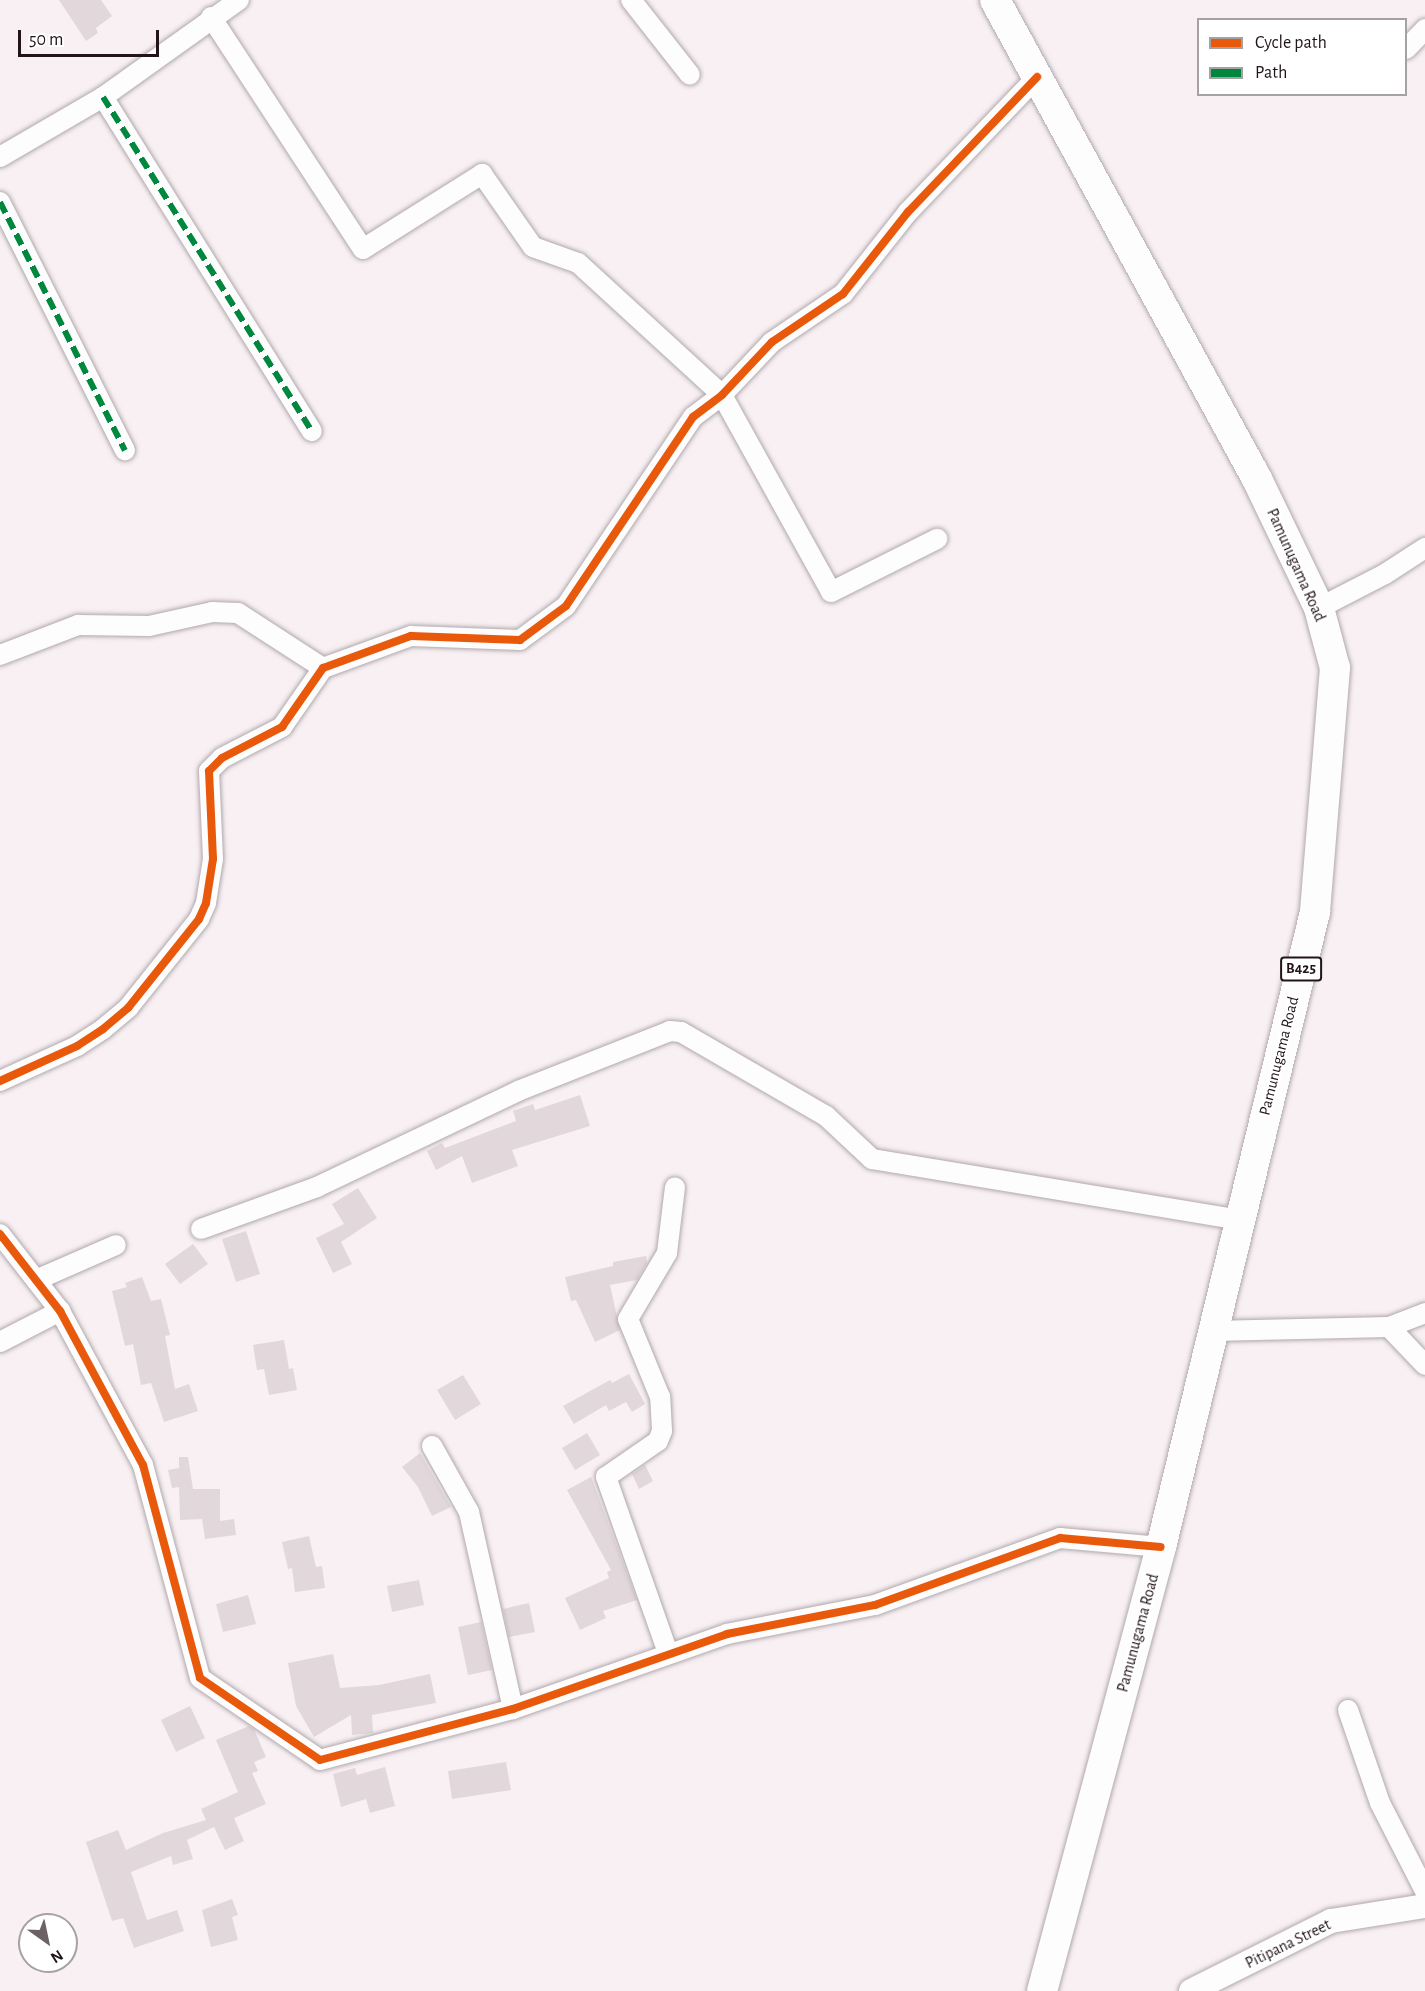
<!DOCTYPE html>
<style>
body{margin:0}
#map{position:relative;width:1425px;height:1991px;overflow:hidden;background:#f8f0f3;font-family:"Alegreya Sans",sans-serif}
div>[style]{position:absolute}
.building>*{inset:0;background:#e2d8db}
.roads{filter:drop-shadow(0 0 2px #b1a8ac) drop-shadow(0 0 2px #b1a8ac)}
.minor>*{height:20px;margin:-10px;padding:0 10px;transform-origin:10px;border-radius:10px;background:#fefdfd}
.tertiary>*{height:24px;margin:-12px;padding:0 12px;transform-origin:12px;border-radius:12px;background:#fefdfd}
.primary>*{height:30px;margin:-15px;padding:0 15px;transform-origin:15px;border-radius:15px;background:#fefdfd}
.quiet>*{height:6px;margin-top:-3px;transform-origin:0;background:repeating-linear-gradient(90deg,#00873e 0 12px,transparent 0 18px)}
.cycleway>*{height:8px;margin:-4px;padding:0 4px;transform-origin:4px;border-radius:4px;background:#e8590c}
span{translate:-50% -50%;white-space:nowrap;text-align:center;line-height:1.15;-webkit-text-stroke:5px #fff;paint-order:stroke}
.shield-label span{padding:2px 4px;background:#fff;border:2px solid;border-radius:4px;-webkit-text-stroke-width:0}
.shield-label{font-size:15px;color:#211519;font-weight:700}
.street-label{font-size:16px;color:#211519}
.legend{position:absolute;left:1197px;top:18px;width:210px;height:78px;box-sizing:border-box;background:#fff;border:2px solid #a6a1a3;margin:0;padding:8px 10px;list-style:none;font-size:18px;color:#211519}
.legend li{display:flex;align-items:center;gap:12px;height:30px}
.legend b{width:30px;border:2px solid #a6a1a3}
.north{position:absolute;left:18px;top:1913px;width:60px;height:60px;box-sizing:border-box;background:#fff;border:2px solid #a6a1a3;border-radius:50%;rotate:147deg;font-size:16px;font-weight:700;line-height:24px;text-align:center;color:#211519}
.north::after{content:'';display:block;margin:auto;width:21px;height:27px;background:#6c6265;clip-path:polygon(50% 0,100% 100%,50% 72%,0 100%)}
.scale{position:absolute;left:18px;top:30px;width:141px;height:27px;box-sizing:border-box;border:3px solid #211519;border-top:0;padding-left:8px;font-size:18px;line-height:21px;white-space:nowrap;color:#211519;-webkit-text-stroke:4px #fff;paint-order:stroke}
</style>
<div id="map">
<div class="building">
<div style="clip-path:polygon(59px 0,101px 0,112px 16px,96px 28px,98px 33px,86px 41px)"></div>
<div style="clip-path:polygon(580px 1095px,590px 1126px,512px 1150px,518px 1166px,472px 1183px,462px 1156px,436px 1170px,427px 1151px,442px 1143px,445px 1148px,516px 1121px,513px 1111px,533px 1104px,535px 1110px)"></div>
<div style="clip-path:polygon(358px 1188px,377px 1218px,341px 1242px,352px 1264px,333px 1273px,316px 1238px,344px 1224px,332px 1204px)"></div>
<div style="clip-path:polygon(246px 1231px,260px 1274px,236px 1282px,222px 1239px)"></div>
<div style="clip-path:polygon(193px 1244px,208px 1264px,180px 1284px,165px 1264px)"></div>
<div style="clip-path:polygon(646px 1256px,647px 1263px,637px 1280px,610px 1285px,620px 1330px,595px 1342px,576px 1300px,571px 1301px,565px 1277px,613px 1266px,613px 1262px)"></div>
<div style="clip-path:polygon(142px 1277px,151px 1301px,161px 1299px,170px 1335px,165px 1336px,175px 1389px,189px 1384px,198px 1411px,164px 1422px,151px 1383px,141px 1385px,133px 1344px,125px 1346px,112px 1291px,127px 1287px,125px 1283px)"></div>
<div style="clip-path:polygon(284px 1340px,289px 1369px,293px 1368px,297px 1390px,269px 1395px,264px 1369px,257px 1370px,253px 1345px)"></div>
<div style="clip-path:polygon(629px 1374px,645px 1404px,632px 1412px,626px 1402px,609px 1411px,606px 1405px,574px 1424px,563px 1406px,610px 1380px,612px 1383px)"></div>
<div style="clip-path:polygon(463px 1375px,481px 1404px,455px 1420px,437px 1390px)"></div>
<div style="clip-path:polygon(587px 1433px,600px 1455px,575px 1470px,562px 1448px)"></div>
<div style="clip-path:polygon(420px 1453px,451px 1507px,432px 1516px,418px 1487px,402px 1467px)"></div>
<div style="clip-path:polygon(179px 1457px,188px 1457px,193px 1489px,220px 1489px,220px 1521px,234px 1519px,236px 1535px,205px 1539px,202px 1519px,180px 1520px,179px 1487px,172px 1488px,168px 1470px,179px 1468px)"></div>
<div style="clip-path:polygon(645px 1465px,653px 1481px,639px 1489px,632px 1474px)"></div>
<div style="clip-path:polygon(591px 1477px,637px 1600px,603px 1611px,606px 1618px,580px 1630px,565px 1598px,609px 1578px,607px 1572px,611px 1570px,567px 1490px)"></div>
<div style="clip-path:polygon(309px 1536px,316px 1567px,322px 1566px,325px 1588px,295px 1592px,292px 1568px,288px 1569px,282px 1542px)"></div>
<div style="clip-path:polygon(419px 1580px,424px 1605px,392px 1612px,387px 1586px)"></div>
<div style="clip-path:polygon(248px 1595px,256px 1624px,223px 1632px,216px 1604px)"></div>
<div style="clip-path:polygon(529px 1603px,535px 1632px,509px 1637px,503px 1609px)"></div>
<div style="clip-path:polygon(481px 1622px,492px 1670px,468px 1675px,458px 1627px)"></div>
<div style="clip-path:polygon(333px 1654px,340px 1688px,379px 1685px,430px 1674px,436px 1703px,372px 1715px,373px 1733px,352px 1735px,351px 1715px,314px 1737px,296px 1706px,288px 1663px)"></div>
<div style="clip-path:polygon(190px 1706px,205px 1738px,176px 1752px,161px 1720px)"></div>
<div style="clip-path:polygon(249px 1726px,254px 1729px,266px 1757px,254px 1762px,258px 1771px,252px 1773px,266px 1804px,234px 1818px,244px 1841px,225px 1850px,214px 1827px,187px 1840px,193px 1859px,173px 1865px,171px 1856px,131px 1872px,147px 1920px,177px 1910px,184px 1931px,134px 1948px,123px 1918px,112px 1921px,86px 1842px,118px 1830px,126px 1850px,163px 1833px,206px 1820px,201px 1809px,238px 1792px,216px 1740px)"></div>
<div style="clip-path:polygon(506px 1762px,511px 1790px,452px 1799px,448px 1771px)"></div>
<div style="clip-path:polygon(385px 1767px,395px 1806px,370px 1813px,366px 1799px,341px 1807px,333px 1774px,355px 1768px,357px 1775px)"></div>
<div style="clip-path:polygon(232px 1899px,238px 1915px,232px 1917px,238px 1940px,211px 1947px,202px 1910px)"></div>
</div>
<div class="roads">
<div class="minor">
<div style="left:631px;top:0;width:95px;rotate:51.8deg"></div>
<div style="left:211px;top:17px;width:277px;rotate:56.8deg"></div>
<div style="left:363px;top:249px;width:141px;rotate:-32.2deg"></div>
<div style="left:482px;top:174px;width:89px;rotate:55.1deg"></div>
<div style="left:533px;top:247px;width:48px;rotate:19.6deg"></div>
<div style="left:578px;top:263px;width:195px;rotate:42.5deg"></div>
<div style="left:722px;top:395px;width:225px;rotate:61deg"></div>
<div style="left:831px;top:592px;width:119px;rotate:-26.6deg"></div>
<div style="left:1406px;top:49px;width:28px;rotate:-46deg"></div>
<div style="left:103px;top:97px;width:394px;rotate:58deg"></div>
<div style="left:0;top:157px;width:119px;rotate:-30.2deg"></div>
<div style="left:103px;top:97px;width:167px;rotate:-35.5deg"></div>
<div style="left:0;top:202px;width:278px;rotate:63.3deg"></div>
<div style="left:1319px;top:608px;width:74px;rotate:-27.3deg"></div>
<div style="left:1385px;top:574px;width:48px;rotate:-33deg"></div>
<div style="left:0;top:655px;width:84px;rotate:-21deg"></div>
<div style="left:78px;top:625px;width:71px;rotate:0.8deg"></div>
<div style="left:149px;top:626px;width:65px;rotate:-12.5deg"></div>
<div style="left:212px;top:612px;width:26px;rotate:2deg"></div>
<div style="left:238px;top:613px;width:101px;rotate:32.9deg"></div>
<div style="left:0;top:1081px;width:85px;rotate:-24.4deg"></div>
<div style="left:77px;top:1046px;width:31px;rotate:-33deg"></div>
<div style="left:103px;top:1029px;width:33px;rotate:-40deg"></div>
<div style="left:128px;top:1008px;width:114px;rotate:-51.4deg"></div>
<div style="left:199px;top:919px;width:17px;rotate:-66deg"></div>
<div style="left:206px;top:903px;width:45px;rotate:-81deg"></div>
<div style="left:213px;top:859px;width:88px;rotate:-92.6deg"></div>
<div style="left:209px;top:771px;width:18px;rotate:-45deg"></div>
<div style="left:222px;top:758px;width:68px;rotate:-27.3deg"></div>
<div style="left:282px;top:727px;width:72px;rotate:-55.2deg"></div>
<div style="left:323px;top:668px;width:94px;rotate:-20deg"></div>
<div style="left:411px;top:636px;width:109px;rotate:2.1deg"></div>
<div style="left:520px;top:640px;width:57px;rotate:-36.5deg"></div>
<div style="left:566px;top:606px;width:228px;rotate:-56.1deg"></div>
<div style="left:693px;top:417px;width:36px;rotate:-37deg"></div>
<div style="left:722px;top:395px;width:73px;rotate:-46.7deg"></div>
<div style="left:772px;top:342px;width:86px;rotate:-34.1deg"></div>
<div style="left:843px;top:294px;width:105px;rotate:-51.6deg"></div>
<div style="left:908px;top:212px;width:187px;rotate:-46.3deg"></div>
<div style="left:201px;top:1229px;width:123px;rotate:-19.9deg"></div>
<div style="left:317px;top:1187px;width:223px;rotate:-25.5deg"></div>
<div style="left:518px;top:1091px;width:163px;rotate:-21.5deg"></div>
<div style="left:670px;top:1031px;width:11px;rotate:5deg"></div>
<div style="left:681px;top:1032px;width:168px;rotate:30.1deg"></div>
<div style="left:826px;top:1116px;width:63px;rotate:43.1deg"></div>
<div style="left:872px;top:1159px;width:372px;rotate:9.4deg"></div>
<div style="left:0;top:1234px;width:98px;rotate:52.1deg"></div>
<div style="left:60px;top:1311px;width:175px;rotate:61.7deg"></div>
<div style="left:143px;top:1465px;width:220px;rotate:75deg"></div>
<div style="left:200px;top:1678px;width:145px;rotate:34.3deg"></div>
<div style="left:320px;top:1760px;width:200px;rotate:-14.8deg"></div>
<div style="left:513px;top:1709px;width:227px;rotate:-19.3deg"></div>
<div style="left:727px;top:1634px;width:151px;rotate:-11.1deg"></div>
<div style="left:875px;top:1605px;width:197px;rotate:-19.9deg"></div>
<div style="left:1060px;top:1538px;width:101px;rotate:5.1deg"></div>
<div style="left:36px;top:1280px;width:87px;rotate:-23.6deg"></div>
<div style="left:1389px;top:1327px;width:52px;rotate:46.5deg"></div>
<div style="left:1211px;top:1331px;width:178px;rotate:-1.3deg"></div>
<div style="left:1389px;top:1327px;width:39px;rotate:-21deg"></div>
<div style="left:0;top:1342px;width:68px;rotate:-27.3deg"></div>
<div style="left:432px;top:1446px;width:76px;rotate:60.7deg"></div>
<div style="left:469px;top:1512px;width:202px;rotate:77.4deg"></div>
<div style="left:668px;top:1653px;width:187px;rotate:-109.4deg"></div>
<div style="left:606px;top:1477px;width:63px;rotate:-34.7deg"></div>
<div style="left:658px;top:1441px;width:11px;rotate:-68deg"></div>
<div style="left:662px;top:1431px;width:34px;rotate:-93deg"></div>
<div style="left:660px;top:1397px;width:84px;rotate:-112.3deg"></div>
<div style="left:628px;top:1319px;width:77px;rotate:-59.4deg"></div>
<div style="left:667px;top:1253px;width:66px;rotate:-83.1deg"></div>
<div style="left:1348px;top:1710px;width:98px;rotate:71deg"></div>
<div style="left:1380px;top:1803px;width:99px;rotate:62.9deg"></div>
</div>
<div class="tertiary">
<div style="left:1191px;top:1991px;width:157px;rotate:-26.6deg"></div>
<div style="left:1331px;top:1921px;width:95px;rotate:-9.1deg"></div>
</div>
<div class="primary">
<div style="left:995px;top:0;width:546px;rotate:61.32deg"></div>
<div style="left:1257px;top:479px;width:143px;rotate:64.3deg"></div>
<div style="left:1319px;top:608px;width:62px;rotate:75.1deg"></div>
<div style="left:1335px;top:668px;width:245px;rotate:94.7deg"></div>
<div style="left:1315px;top:912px;width:653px;rotate:103.63deg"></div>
<div style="left:1161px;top:1547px;width:460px;rotate:105deg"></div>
</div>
</div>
<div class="quiet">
<div style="left:103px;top:97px;width:394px;rotate:58deg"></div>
<div style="left:0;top:202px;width:278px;rotate:63.3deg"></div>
</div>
<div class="cycleway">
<div style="left:0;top:1081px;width:85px;rotate:-24.4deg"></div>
<div style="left:77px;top:1046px;width:31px;rotate:-33deg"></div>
<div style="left:103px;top:1029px;width:33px;rotate:-40deg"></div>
<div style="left:128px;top:1008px;width:114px;rotate:-51.4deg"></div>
<div style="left:199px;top:919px;width:17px;rotate:-66deg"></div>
<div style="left:206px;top:903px;width:45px;rotate:-81deg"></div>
<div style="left:213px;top:859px;width:88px;rotate:-92.6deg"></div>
<div style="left:209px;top:771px;width:18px;rotate:-45deg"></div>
<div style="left:222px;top:758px;width:68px;rotate:-27.3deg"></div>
<div style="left:282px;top:727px;width:72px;rotate:-55.2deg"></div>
<div style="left:323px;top:668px;width:94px;rotate:-20deg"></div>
<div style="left:411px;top:636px;width:109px;rotate:2.1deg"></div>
<div style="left:520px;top:640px;width:57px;rotate:-36.5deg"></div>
<div style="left:566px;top:606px;width:228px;rotate:-56.1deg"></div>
<div style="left:693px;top:417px;width:36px;rotate:-37deg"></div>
<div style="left:722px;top:395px;width:73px;rotate:-46.7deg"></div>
<div style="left:772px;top:342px;width:86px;rotate:-34.1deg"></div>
<div style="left:843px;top:294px;width:105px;rotate:-51.6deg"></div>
<div style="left:908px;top:212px;width:187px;rotate:-46.3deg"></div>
<div style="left:0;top:1234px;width:98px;rotate:52.1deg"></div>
<div style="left:60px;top:1311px;width:175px;rotate:61.7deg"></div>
<div style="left:143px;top:1465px;width:220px;rotate:75deg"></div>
<div style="left:200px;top:1678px;width:145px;rotate:34.3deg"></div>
<div style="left:320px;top:1760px;width:200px;rotate:-14.8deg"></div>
<div style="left:513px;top:1709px;width:227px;rotate:-19.3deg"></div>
<div style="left:727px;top:1634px;width:151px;rotate:-11.1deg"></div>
<div style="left:875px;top:1605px;width:197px;rotate:-19.9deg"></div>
<div style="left:1060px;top:1538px;width:101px;rotate:5.1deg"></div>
</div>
<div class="shield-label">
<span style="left:1301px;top:969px">B425</span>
</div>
<div class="street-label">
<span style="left:1296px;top:565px;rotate:66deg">Pamunugama Road</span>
<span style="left:1279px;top:1056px;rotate:-76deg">Pamunugama Road</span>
<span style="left:1138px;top:1633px;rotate:-75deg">Pamunugama Road</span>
<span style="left:1288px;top:1944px;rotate:-26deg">Pitipana Street</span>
</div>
<ul class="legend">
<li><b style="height:8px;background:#e8590c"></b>Cycle path</li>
<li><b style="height:8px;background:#00873e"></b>Path</li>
</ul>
<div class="north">N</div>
<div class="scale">50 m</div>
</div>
